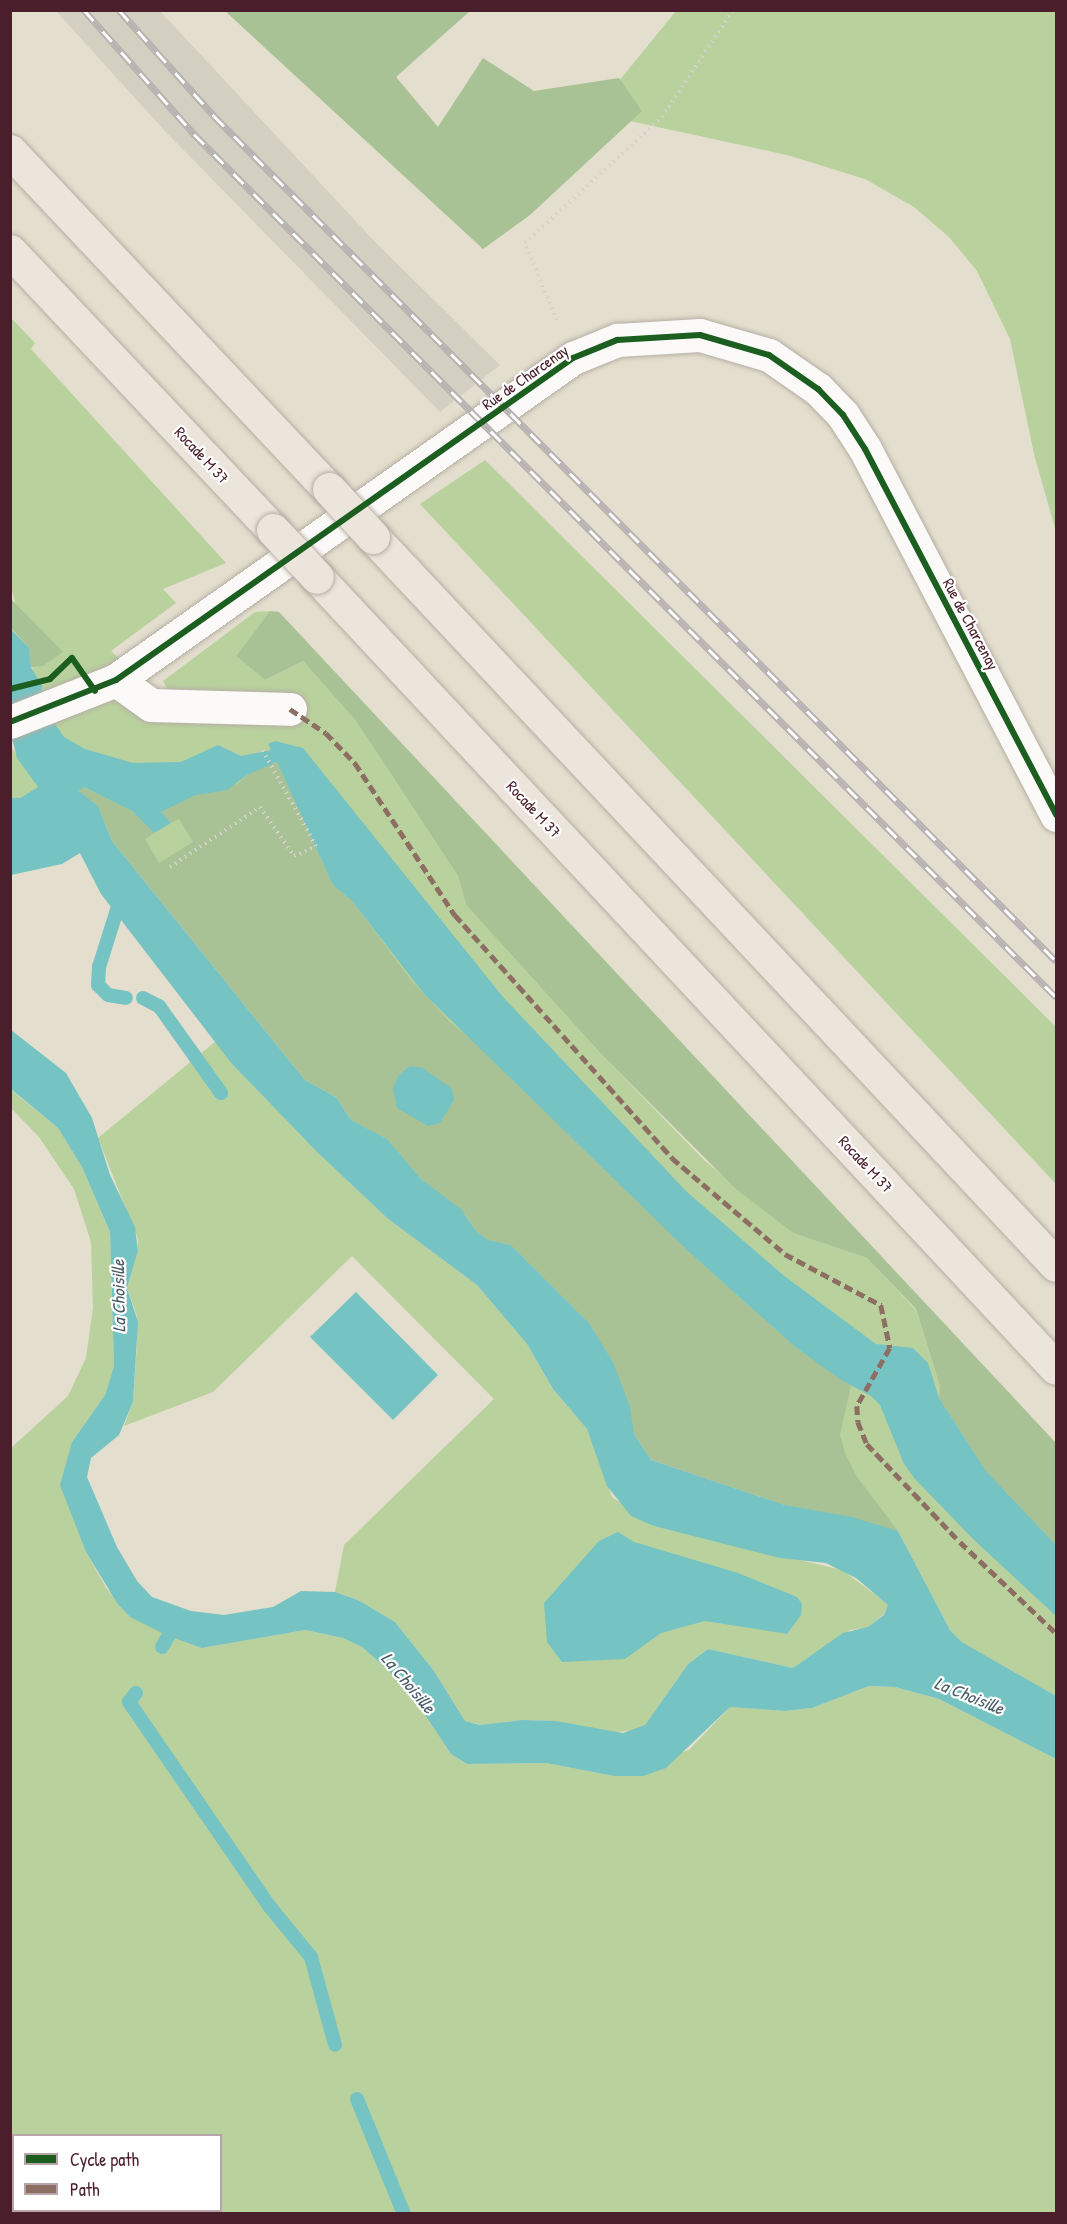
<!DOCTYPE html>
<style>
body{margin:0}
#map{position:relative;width:1067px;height:2224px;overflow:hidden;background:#e3decd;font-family:"Patrick Hand",sans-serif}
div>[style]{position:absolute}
.industrial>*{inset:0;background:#d3d0c1}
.green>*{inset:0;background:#b9d19d}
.forest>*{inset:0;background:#a8c295}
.water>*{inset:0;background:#76c3c3}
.stream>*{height:14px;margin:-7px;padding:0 7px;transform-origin:7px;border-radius:7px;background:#76c3c3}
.path>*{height:4px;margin-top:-2px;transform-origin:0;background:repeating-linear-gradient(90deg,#d5d1ce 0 1.5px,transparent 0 6px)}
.roads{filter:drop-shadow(0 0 2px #b5aea4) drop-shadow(0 0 2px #b5aea4)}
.minor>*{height:33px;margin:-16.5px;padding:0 16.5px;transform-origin:16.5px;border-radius:16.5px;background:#fbfaf8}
.highway>*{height:33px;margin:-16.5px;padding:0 16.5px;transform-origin:16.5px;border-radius:16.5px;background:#ece5dc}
.rail>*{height:7px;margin-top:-3.5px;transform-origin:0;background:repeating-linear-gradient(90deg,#fff 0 14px,#b8b3b2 0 28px);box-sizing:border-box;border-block:2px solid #b8b3b2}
.bridges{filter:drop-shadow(0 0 2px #b5aea4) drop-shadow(0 0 2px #b5aea4)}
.highway-bridge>*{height:33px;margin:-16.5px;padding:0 16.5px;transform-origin:16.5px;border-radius:16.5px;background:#ece5dc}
.quiet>*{height:4.5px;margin-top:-2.25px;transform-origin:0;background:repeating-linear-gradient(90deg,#8d6e63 0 9px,transparent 0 13.5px)}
.cycleway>*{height:6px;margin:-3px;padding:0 3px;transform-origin:3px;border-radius:3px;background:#1b5e20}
span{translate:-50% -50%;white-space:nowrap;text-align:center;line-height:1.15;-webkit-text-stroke:4.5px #fff;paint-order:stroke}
.street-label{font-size:16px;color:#4a1f2b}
.water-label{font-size:18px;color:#495c66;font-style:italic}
.frame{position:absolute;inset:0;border:12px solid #4a1f2b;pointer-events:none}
.legend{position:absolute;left:12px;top:2134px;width:210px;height:78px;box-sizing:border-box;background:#fff;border:2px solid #b7a5aa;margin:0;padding:8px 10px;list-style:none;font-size:18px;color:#4a1f2b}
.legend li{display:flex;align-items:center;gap:12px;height:30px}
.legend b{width:30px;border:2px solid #b7a5aa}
</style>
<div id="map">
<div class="industrial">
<div style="clip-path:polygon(56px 11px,160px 11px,377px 244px,500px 365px,440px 412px,164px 130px)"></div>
</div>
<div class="green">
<div style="clip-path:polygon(676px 11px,1056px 11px,1056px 532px,1034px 454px,1010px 339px,977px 271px,949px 237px,914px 207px,865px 179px,787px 155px,593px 113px)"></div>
<div style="clip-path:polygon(10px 317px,35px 343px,31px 349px,226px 563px,163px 589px,176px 603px,111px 651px,154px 689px,169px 692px,163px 681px,255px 612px,270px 611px,236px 656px,265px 680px,303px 661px,356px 721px,458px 876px,466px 905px,602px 1055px,704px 1160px,793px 1233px,867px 1258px,916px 1310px,940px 1387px,939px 1398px,1056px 1508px,1056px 1696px,962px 1642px,950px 1630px,898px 1531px,785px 1505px,689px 1471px,79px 791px,37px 685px,11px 587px)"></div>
<div style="clip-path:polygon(485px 460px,1056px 1027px,1056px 1184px,420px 504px)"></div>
<div style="clip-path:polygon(10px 745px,38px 787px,20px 798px,11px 798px)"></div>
<div style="clip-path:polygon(216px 1041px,232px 1064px,316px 1151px,387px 1218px,477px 1285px,527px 1344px,553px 1389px,587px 1429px,612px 1497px,654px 1526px,842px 1570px,889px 1605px,884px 1614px,867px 1628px,850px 1630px,793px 1668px,708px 1649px,688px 1664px,645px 1725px,634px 1730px,609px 1733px,555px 1721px,522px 1720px,481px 1725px,465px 1721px,434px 1671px,395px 1622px,358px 1600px,335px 1592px,344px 1545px,494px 1399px,352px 1256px,213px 1392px,124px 1426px,133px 1402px,137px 1344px,137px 1316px,127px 1288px,138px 1251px,138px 1239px,98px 1138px)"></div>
<div style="clip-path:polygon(evenodd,10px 1089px,58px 1128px,82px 1167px,110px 1232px,114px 1366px,105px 1395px,72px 1442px,86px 1552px,106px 1588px,130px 1617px,202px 1648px,305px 1630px,343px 1638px,362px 1647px,405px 1685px,451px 1754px,467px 1764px,546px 1763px,614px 1776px,689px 1750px,730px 1707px,785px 1711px,812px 1708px,869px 1686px,895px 1687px,939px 1699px,1056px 1759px,1056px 2213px,11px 2213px,11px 1448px,68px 1396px,86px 1358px,93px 1308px,91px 1242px,74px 1189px,39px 1137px,11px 1108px,10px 1089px,14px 2136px,220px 2136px,220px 2210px,14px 2210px,14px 2136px)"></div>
</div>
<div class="forest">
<div style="clip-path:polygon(225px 11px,470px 11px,396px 77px,438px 127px,483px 58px,534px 91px,619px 78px,642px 111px,530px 215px,483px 249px)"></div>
<div style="clip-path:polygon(10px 598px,63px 652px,43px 666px,31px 667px,29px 648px,11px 628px)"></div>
<div style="clip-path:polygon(270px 611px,279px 612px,1056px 1443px,1056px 1545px,986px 1471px,939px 1398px,940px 1387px,916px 1309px,867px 1258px,793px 1233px,736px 1189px,602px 1055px,466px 905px,458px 876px,356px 721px,303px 661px,265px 680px,236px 656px)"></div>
<div style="clip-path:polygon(277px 762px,333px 885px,352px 901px,411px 980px,449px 1021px,490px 1055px,689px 1252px,794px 1346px,851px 1386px,840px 1435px,845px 1453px,857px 1477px,898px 1531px,785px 1505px,651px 1460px,634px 1434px,613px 1362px,589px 1323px,511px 1245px,488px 1240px,476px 1231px,466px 1215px,422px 1180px,386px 1139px,351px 1120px,336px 1097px,305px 1080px,112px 841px,98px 806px,79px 791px,83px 787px,132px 811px,154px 833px,145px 839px,159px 863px,193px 842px,179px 819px,171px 823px,161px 812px,196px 795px,237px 784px,247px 775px)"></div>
</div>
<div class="water">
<div style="clip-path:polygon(10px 628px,29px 648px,31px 667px,42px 686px,41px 697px,10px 709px)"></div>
<div style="clip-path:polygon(52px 720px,64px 737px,85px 749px,133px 763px,181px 762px,218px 745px,241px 756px,271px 750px,268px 744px,275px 741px,303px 748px,503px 997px,687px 1192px,783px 1275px,876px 1344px,913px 1348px,928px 1363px,939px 1398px,986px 1471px,1056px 1545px,1056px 1616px,973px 1539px,915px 1479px,904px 1464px,880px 1405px,871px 1396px,841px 1380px,794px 1346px,689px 1252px,424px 994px,352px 901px,333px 885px,277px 762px,247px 775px,227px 790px,196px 795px,161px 812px,171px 823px,154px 833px,132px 811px,84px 787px,79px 791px,98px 806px,112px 841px,305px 1080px,336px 1097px,351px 1120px,387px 1139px,422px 1180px,461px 1209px,476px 1231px,488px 1240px,511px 1245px,589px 1323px,613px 1362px,630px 1407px,634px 1434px,651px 1460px,785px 1505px,852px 1517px,898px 1531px,950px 1630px,962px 1642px,1056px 1696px,1056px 1759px,939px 1699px,895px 1687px,869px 1686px,812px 1708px,785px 1711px,730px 1707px,666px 1768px,643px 1776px,614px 1776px,546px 1763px,467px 1764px,451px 1754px,405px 1685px,362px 1647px,343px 1638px,305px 1630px,202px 1648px,166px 1635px,130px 1617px,117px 1603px,86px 1552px,60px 1485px,72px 1442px,105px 1395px,114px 1366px,110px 1232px,82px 1167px,58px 1128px,11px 1089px,11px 1030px,66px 1073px,92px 1118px,110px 1175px,135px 1227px,138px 1251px,127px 1288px,138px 1322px,133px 1402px,119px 1435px,91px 1458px,87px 1477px,117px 1547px,137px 1581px,152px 1597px,191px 1611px,224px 1615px,273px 1607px,301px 1591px,335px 1592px,358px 1600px,395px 1622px,434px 1671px,465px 1721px,480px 1725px,522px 1720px,556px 1721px,623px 1733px,645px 1725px,688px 1664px,708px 1649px,793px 1668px,843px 1633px,868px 1627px,884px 1615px,888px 1605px,856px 1578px,826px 1563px,780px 1558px,654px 1526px,631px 1516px,607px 1486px,587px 1429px,553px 1389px,527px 1344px,477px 1285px,387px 1218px,316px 1151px,232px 1064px,101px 894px,80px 853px,62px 864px,11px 875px,10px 798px,20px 798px,38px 787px,17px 758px,11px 734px)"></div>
<div style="clip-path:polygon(410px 1066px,423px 1068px,452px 1089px,454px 1100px,440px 1123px,428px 1126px,397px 1108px,393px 1089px,398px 1076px)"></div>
<div style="clip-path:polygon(356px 1292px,438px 1375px,393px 1420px,310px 1337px)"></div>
<div style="clip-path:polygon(618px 1532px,634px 1542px,738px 1573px,797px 1597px,802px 1604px,801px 1615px,787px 1634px,705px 1621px,661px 1633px,625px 1659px,562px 1662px,547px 1642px,544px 1603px,599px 1541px)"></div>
</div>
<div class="stream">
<div style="left:121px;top:897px;width:73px;rotate:107.4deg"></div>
<div style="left:99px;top:967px;width:18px;rotate:93deg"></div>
<div style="left:98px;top:985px;width:14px;rotate:45deg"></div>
<div style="left:108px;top:995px;width:18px;rotate:9deg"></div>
<div style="left:143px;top:998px;width:18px;rotate:27deg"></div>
<div style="left:159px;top:1006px;width:107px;rotate:54.5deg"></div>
<div style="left:162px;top:1647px;width:20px;rotate:-60deg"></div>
<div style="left:136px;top:1693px;width:11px;rotate:128deg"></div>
<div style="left:129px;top:1702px;width:249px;rotate:55.5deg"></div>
<div style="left:270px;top:1907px;width:65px;rotate:50.6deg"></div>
<div style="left:311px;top:1957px;width:91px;rotate:74.7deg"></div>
<div style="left:357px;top:2099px;width:124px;rotate:67.8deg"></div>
</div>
<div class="path">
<div style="left:557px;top:320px;width:83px;rotate:-112.6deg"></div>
<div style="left:525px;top:243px;width:186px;rotate:-42.6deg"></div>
<div style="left:662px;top:117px;width:128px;rotate:-56.4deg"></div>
<div style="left:170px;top:867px;width:108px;rotate:-33.7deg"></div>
<div style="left:260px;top:807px;width:60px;rotate:55.2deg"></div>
<div style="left:294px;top:856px;width:24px;rotate:-24deg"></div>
<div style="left:316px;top:846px;width:111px;rotate:-119.1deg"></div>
</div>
<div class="roads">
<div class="minor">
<div style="left:116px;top:680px;width:43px;rotate:35.5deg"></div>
<div style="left:151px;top:705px;width:139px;rotate:1.6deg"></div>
<div style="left:10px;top:722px;width:114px;rotate:-21.6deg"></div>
<div style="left:116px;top:680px;width:559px;rotate:-35.17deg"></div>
<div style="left:573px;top:358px;width:48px;rotate:-22.2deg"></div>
<div style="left:617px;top:340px;width:83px;rotate:-3.4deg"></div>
<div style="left:700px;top:335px;width:72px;rotate:16.2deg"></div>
<div style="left:769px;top:355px;width:60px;rotate:34.8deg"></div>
<div style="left:818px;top:389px;width:36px;rotate:46deg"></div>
<div style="left:843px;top:415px;width:40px;rotate:57.1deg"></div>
<div style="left:865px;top:449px;width:413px;rotate:62.4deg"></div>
</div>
<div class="highway">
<div style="left:10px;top:151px;width:465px;rotate:46.7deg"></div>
<div style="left:10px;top:251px;width:383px;rotate:46.7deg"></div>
<div style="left:373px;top:537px;width:998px;rotate:46.83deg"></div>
<div style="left:317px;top:577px;width:1082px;rotate:46.95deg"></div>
</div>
</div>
<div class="rail">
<div style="left:84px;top:10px;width:166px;rotate:48.4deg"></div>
<div style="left:194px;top:134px;width:1220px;rotate:45.03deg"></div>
<div style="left:119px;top:10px;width:142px;rotate:48.1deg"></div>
<div style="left:214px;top:116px;width:1193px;rotate:45.1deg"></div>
</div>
<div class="bridges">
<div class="highway-bridge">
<div style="left:329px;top:489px;width:65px;rotate:47.5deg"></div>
<div style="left:273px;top:530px;width:64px;rotate:46.9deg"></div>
</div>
</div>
<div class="quiet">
<div style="left:290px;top:709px;width:43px;rotate:33.7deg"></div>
<div style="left:326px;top:733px;width:42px;rotate:46deg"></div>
<div style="left:355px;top:763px;width:182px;rotate:56.7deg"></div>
<div style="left:455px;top:915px;width:326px;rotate:48.2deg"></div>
<div style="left:672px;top:1158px;width:148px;rotate:40.3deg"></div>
<div style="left:785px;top:1254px;width:109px;rotate:28deg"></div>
<div style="left:881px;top:1305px;width:44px;rotate:78.2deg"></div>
<div style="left:890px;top:1348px;width:67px;rotate:119.6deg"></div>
<div style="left:857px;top:1406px;width:16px;rotate:86deg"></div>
<div style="left:858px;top:1422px;width:24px;rotate:68deg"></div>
<div style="left:867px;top:1444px;width:135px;rotate:46.5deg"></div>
<div style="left:960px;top:1542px;width:132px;rotate:43.5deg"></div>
</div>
<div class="cycleway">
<div style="left:10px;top:689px;width:41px;rotate:-14deg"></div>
<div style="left:50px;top:679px;width:30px;rotate:-44deg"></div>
<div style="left:72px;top:658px;width:40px;rotate:55.1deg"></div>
<div style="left:10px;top:722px;width:114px;rotate:-21.6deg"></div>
<div style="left:116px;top:680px;width:559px;rotate:-35.17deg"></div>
<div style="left:573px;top:358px;width:48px;rotate:-22.2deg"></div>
<div style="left:617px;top:340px;width:83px;rotate:-3.4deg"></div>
<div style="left:700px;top:335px;width:72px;rotate:16.2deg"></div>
<div style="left:769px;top:355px;width:60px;rotate:34.8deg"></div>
<div style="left:818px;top:389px;width:36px;rotate:46deg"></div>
<div style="left:843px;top:415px;width:40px;rotate:57.1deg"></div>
<div style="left:865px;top:449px;width:413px;rotate:62.4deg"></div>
</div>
<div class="street-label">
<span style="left:525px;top:377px;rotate:-35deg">Rue de Charcenay</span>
<span style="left:202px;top:455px;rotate:47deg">Rocade M 37</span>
<span style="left:971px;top:624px;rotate:62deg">Rue de Charcenay</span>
<span style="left:534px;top:809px;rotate:47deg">Rocade M 37</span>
<span style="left:866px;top:1164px;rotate:47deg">Rocade M 37</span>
</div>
<div class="water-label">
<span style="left:119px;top:1296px;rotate:-91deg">La Choisille</span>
<span style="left:408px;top:1683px;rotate:50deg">La Choisille</span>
<span style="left:969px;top:1696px;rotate:22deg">La Choisille</span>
</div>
<div class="frame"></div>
<ul class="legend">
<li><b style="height:8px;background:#1b5e20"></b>Cycle path</li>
<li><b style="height:8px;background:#8d6e63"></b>Path</li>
</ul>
</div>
